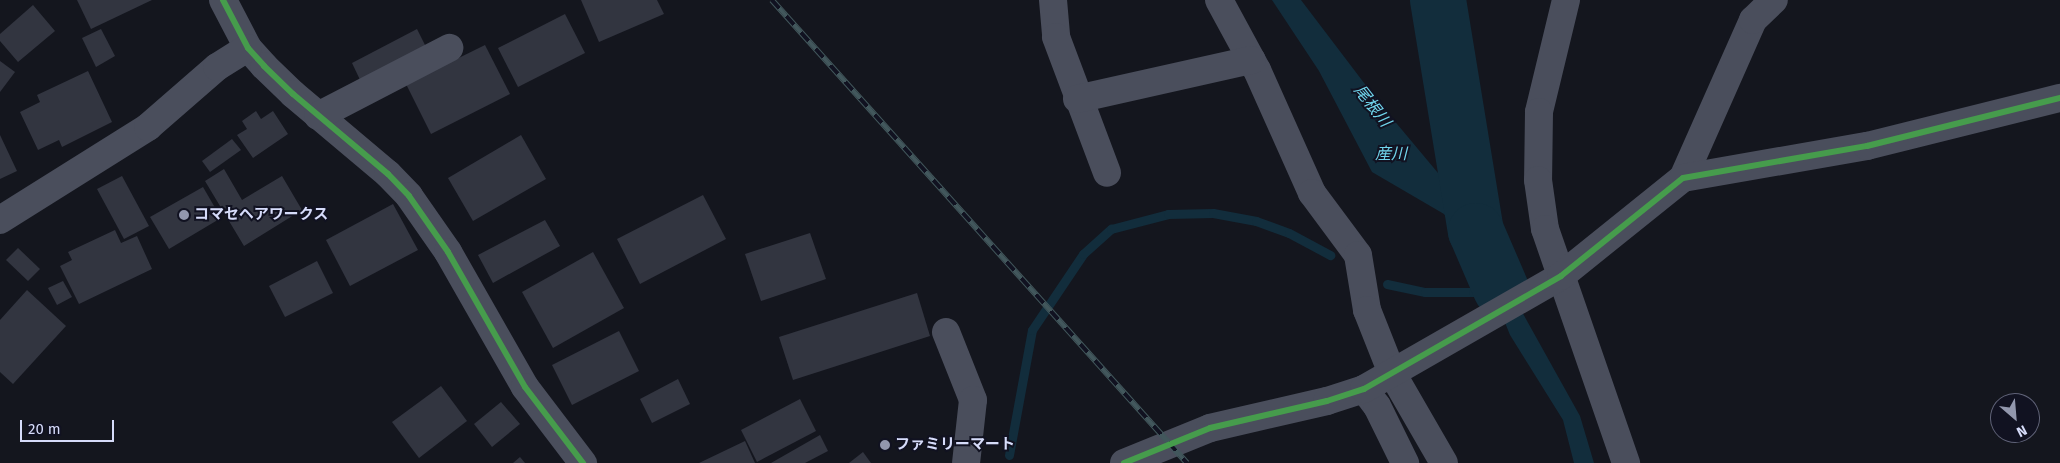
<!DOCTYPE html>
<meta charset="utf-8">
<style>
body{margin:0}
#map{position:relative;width:2060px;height:463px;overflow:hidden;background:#14161e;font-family:"Fira Sans","Noto Sans JP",sans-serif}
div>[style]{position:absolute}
.water>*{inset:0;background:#122d3c}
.stream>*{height:9px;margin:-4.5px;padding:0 4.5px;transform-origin:4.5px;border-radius:4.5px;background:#122d3c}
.river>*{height:56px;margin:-28px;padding:0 28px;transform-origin:28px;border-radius:28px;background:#122d3c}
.building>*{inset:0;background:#323540}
.minor>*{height:28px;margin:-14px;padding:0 14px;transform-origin:14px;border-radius:14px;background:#4a4e5c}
.rail>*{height:5.5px;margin-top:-2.75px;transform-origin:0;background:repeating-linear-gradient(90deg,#111221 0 11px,#42575c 0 22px);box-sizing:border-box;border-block:1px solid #42575c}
.cycleway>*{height:6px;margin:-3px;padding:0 3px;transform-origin:3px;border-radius:3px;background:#469c4c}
.dots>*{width:14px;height:14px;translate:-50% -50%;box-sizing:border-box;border:2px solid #111221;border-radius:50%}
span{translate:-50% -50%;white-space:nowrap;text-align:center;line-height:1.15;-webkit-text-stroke:4px #111221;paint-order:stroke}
.poi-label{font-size:15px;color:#d6dcfa;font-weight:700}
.left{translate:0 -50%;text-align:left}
.water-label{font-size:16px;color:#71d6ed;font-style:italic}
.north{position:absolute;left:1990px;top:393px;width:50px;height:50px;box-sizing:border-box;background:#111221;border:1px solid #606378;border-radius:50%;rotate:153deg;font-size:14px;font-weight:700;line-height:20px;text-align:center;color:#d6dcfa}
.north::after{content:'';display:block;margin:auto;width:18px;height:22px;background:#9297ad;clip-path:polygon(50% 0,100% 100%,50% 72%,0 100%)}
.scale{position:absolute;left:20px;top:420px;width:94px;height:22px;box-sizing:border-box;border:2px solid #d6dcfa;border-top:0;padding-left:6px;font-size:15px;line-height:18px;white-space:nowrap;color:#d6dcfa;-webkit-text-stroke:4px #111221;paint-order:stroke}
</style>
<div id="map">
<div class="water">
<div style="clip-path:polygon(1272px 0,1301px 0,1377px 100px,1474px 216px,1502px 276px,1580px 416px,1594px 463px,1574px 463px,1563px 420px,1510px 335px,1483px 268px,1444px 214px,1372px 172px,1319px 71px)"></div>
</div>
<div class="stream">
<div style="left:1387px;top:284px;width:39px;rotate:12deg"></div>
<div style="left:1425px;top:292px;width:48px"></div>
<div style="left:1473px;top:292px;width:27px;rotate:-10deg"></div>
<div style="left:1009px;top:455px;width:127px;rotate:-79.6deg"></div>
<div style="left:1032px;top:330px;width:92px;rotate:-56.1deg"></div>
<div style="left:1083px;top:254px;width:38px;rotate:-42deg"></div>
<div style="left:1111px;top:229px;width:59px;rotate:-14.7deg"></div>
<div style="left:1168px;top:214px;width:45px;rotate:-1.3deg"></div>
<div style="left:1213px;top:213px;width:44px;rotate:10.5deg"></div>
<div style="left:1256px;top:221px;width:35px;rotate:20deg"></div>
<div style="left:1289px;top:233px;width:47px;rotate:28.2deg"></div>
</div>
<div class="river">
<div style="left:1438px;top:0;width:234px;rotate:80.7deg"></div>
<div style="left:1476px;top:231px;width:63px;rotate:66.7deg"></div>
</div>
<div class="building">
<div style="clip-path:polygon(77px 0,152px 0,91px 29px)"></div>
<div style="clip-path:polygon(581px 0,657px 0,664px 14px,599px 42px)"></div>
<div style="clip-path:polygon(33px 5px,55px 31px,18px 62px,0 41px,0 34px)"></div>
<div style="clip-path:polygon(565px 14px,585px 53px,518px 87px,498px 48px)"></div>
<div style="clip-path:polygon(101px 29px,115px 56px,96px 67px,82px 38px)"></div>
<div style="clip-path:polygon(417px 29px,428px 51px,362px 84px,352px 63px)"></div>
<div style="clip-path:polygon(485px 45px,510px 94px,431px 134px,406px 84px)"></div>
<div style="clip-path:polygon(0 61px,15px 72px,0 92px)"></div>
<div style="clip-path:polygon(88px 71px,112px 122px,62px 147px,59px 140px,38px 150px,20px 112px,40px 102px,37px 95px)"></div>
<div style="clip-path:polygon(256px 111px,261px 119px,273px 111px,288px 134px,253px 158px,237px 135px,247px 129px,242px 121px)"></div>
<div style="clip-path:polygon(0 135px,17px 171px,0 179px)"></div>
<div style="clip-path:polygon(521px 135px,546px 179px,473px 221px,448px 178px)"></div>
<div style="clip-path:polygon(232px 139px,241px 150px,210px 172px,202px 161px)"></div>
<div style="clip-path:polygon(224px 169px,242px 200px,282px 176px,302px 210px,244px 246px,205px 181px)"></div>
<div style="clip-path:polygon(122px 176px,149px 226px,124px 239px,97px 189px)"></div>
<div style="clip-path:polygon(203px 187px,221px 218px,169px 249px,150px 217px)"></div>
<div style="clip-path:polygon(703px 195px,726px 239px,640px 284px,617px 239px)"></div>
<div style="clip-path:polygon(393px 204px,418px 250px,350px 286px,326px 240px)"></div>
<div style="clip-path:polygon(545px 220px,560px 246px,493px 283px,478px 255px)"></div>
<div style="clip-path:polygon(115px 230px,121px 243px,137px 236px,152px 269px,79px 304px,60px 266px,72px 260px,68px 252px)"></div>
<div style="clip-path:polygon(810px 233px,826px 279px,761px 301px,745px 254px)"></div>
<div style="clip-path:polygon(18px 248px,40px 269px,28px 281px,6px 260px)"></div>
<div style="clip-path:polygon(593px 252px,624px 308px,553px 348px,522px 292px)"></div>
<div style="clip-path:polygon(317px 261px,333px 293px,285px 317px,269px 286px)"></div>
<div style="clip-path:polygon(63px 281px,72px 297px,57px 305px,48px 288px)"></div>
<div style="clip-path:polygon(27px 290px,66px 326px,13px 384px,0 372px,0 320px)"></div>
<div style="clip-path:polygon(917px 293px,930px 336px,793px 380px,779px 337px)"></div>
<div style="clip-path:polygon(619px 331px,639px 371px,572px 405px,552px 365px)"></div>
<div style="clip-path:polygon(678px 379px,690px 404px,652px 423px,640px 399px)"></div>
<div style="clip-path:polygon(441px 386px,467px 421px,419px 458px,392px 422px)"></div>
<div style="clip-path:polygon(800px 399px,816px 431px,757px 462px,741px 430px)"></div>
<div style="clip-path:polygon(501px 402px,520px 424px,492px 447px,474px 424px)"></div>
<div style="clip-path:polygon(820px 435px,828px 451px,805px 463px,771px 463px)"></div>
<div style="clip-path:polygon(745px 441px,755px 463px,699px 463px)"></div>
<div style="clip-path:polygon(863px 452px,871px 463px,849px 463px)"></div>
<div style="clip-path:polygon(520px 457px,525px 463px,513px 463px)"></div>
</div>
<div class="minor">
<div style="left:223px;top:0;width:54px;rotate:62.5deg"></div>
<div style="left:248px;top:48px;width:24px;rotate:48deg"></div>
<div style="left:264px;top:66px;width:40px;rotate:44deg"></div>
<div style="left:293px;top:94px;width:124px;rotate:40.1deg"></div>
<div style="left:388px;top:174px;width:30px;rotate:46deg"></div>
<div style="left:409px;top:196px;width:68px;rotate:55.1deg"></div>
<div style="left:448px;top:252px;width:155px;rotate:60.3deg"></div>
<div style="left:525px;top:387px;width:96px;rotate:52.7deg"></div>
<div style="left:1053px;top:0;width:37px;rotate:85deg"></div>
<div style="left:1056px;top:37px;width:145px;rotate:69.4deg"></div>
<div style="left:1219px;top:0;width:80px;rotate:61.5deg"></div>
<div style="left:1257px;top:70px;width:135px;rotate:65.9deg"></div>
<div style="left:1312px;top:193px;width:77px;rotate:53.4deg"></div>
<div style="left:1358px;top:255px;width:56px;rotate:80.7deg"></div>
<div style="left:1367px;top:310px;width:68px;rotate:68.4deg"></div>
<div style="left:1392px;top:373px;width:104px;rotate:60deg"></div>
<div style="left:1566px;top:0;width:115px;rotate:103.6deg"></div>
<div style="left:1539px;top:112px;width:68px;rotate:90.8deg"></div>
<div style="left:1538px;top:180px;width:49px;rotate:81.9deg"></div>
<div style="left:1545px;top:229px;width:248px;rotate:70.9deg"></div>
<div style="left:1077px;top:99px;width:179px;rotate:-12.6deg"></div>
<div style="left:318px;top:116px;width:148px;rotate:-27.4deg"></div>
<div style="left:1683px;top:178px;width:173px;rotate:-66.1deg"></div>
<div style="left:1753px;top:20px;width:29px;rotate:-44deg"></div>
<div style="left:0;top:220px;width:175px;rotate:-32.1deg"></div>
<div style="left:148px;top:127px;width:91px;rotate:-41deg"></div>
<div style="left:217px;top:67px;width:36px;rotate:-32deg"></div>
<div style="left:946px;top:332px;width:73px;rotate:68.3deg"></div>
<div style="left:973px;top:400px;width:63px;rotate:96.3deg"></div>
<div style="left:1364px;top:389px;width:21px;rotate:53deg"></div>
<div style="left:1377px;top:406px;width:64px;rotate:63.8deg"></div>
<div style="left:1124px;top:463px;width:93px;rotate:-22.1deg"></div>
<div style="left:1210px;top:428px;width:120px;rotate:-13deg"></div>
<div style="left:1327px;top:401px;width:39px;rotate:-18deg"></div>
<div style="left:1364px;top:389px;width:227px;rotate:-29.8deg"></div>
<div style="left:1561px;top:276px;width:156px;rotate:-38.8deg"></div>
<div style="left:1683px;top:178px;width:187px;rotate:-9.9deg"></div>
<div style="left:1867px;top:146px;width:199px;rotate:-14deg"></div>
</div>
<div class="rail">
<div style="left:772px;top:0;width:622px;rotate:48.13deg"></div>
</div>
<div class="cycleway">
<div style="left:223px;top:0;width:54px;rotate:62.5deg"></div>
<div style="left:248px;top:48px;width:24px;rotate:48deg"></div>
<div style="left:264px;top:66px;width:40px;rotate:44deg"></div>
<div style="left:293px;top:94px;width:124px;rotate:40.1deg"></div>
<div style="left:388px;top:174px;width:30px;rotate:46deg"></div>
<div style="left:409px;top:196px;width:68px;rotate:55.1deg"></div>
<div style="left:448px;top:252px;width:155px;rotate:60.3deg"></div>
<div style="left:525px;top:387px;width:96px;rotate:52.7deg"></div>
<div style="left:1124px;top:463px;width:93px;rotate:-22.1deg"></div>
<div style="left:1210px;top:428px;width:120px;rotate:-13deg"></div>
<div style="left:1327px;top:401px;width:39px;rotate:-18deg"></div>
<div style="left:1364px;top:389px;width:227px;rotate:-29.8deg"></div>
<div style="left:1561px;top:276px;width:156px;rotate:-38.8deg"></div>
<div style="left:1683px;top:178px;width:187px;rotate:-9.9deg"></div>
<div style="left:1867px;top:146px;width:199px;rotate:-14deg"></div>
</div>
<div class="dots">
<div style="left:184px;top:215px;background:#9297ad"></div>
<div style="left:885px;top:445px;background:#9297ad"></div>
</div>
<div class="poi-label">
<span class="left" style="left:194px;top:215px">コマセヘアワークス</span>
<span class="left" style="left:895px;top:445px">ファミリーマート</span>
</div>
<div class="water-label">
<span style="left:1372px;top:106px;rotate:52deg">尾根川</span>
<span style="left:1391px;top:154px">産川</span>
</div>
<div class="north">N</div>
<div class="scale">20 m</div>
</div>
